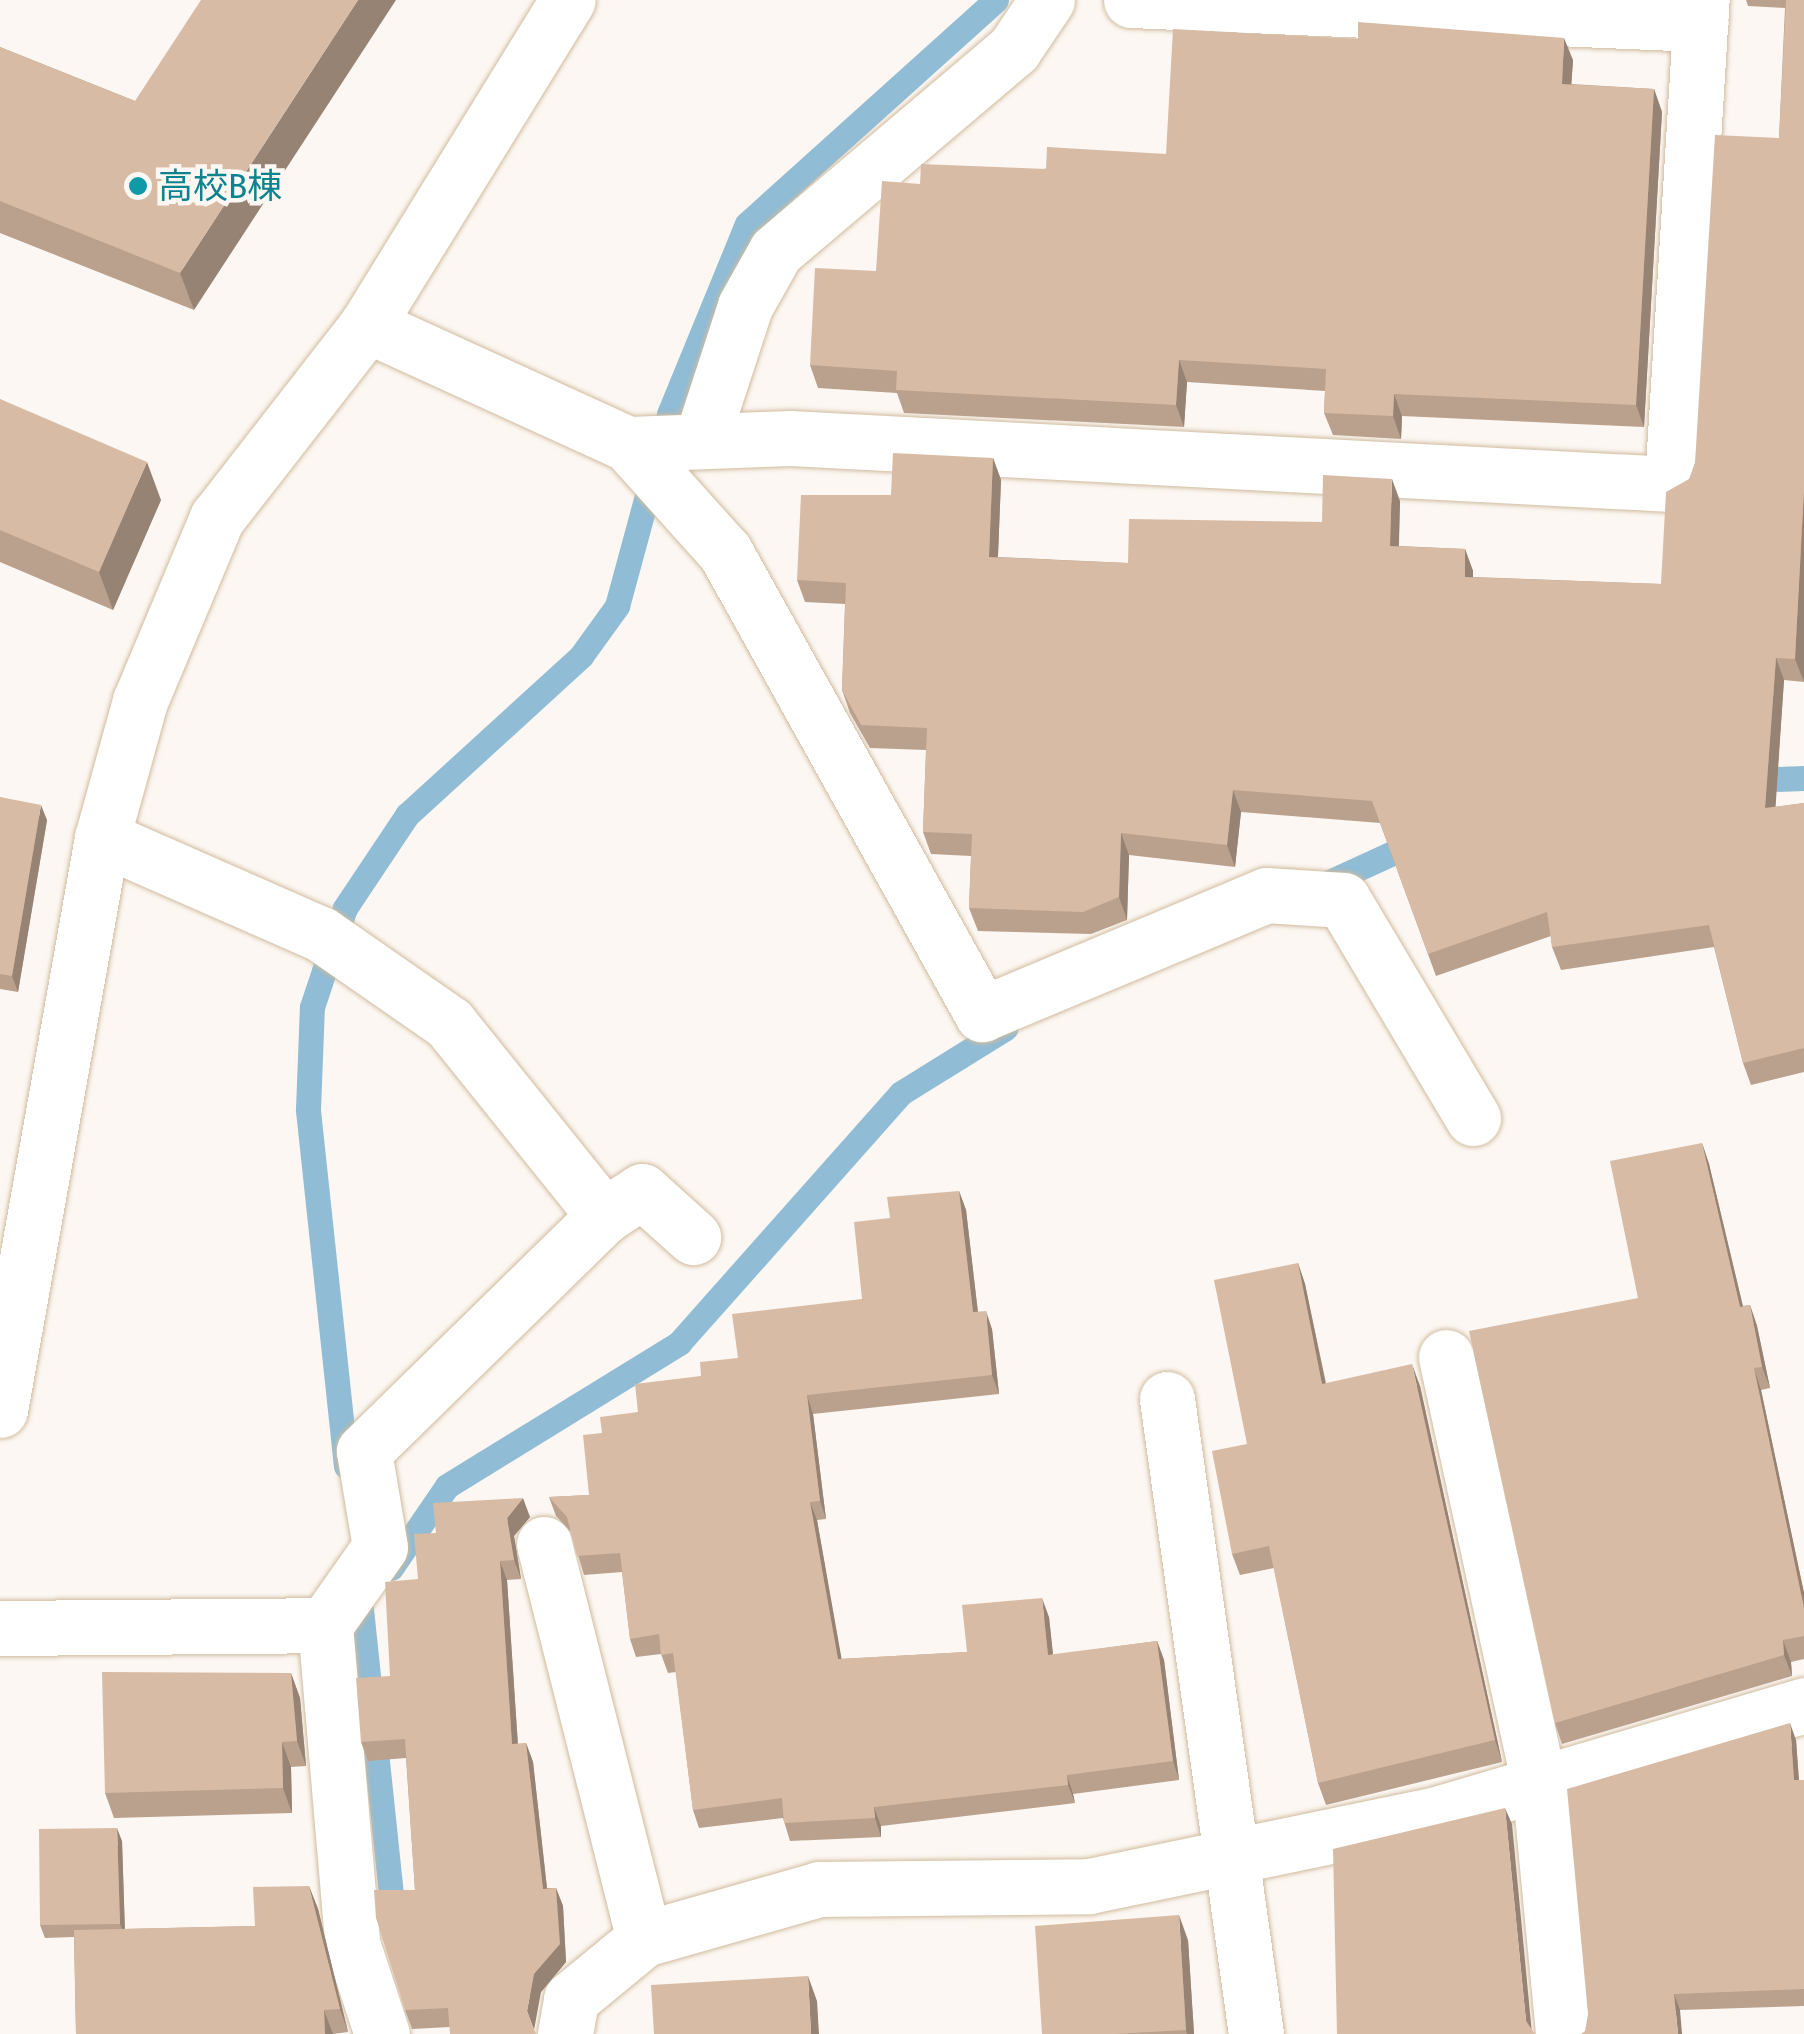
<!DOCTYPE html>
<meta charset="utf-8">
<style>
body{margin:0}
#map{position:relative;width:1804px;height:2034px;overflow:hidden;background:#fcf7f2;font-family:"Fira Sans Condensed","Noto Sans JP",sans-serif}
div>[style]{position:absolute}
.stream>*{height:25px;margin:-12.5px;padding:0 12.5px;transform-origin:12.5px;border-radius:12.5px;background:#90bcd5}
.roads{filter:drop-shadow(0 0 2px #d0bb9e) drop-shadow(0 0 2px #d0bb9e)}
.street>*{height:55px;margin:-27.5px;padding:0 27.5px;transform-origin:27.5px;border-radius:27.5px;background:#fff}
.wall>*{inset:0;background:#baa18d}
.shaded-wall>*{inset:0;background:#978373}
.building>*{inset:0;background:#d8bba4}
.dots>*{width:28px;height:28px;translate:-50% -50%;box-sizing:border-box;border:5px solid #fcf7f2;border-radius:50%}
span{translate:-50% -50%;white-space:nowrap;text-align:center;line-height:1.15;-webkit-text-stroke:9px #fcf7f2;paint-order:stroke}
.culture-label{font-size:35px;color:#0d838f}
.left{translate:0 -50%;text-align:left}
</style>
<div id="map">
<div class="stream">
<div style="left:1744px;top:780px;width:60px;rotate:-1.9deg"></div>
<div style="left:1316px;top:888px;width:115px;rotate:-24.6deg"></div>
<div style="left:346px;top:1466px;width:359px;rotate:-96.1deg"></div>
<div style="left:308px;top:1109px;width:102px;rotate:-87.8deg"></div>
<div style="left:312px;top:1007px;width:104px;rotate:-71.6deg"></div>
<div style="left:345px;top:908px;width:112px;rotate:-56.3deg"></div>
<div style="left:407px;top:815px;width:236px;rotate:-42.4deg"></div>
<div style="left:581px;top:656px;width:62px;rotate:-54.2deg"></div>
<div style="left:617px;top:606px;width:199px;rotate:-74.8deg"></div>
<div style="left:669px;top:414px;width:205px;rotate:-67.7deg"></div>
<div style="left:747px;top:224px;width:335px;rotate:-42deg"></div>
<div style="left:391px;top:1568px;width:99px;rotate:-55.7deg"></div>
<div style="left:447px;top:1486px;width:273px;rotate:-31.6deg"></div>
<div style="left:679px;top:1343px;width:334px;rotate:-48.4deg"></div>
<div style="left:901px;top:1093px;width:123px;rotate:-31.8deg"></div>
<div style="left:359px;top:1590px;width:335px;rotate:84deg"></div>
</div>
<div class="roads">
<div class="street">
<div style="left:1131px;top:0;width:570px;rotate:2.42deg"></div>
<div style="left:367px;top:325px;width:287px;rotate:24.5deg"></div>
<div style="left:628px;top:444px;width:162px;rotate:-2.1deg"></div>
<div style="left:790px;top:438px;width:883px;rotate:2.99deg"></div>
<div style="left:1672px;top:484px;width:485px;rotate:-86.5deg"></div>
<div style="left:701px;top:441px;width:142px;rotate:-71.9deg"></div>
<div style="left:745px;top:306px;width:63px;rotate:-60.6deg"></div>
<div style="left:776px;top:251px;width:312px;rotate:-40.3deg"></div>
<div style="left:1014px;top:49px;width:59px;rotate:-56deg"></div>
<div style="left:628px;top:444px;width:145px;rotate:48.1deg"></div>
<div style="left:725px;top:552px;width:529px;rotate:60.91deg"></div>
<div style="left:982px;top:1014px;width:308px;rotate:-22.7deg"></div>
<div style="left:1266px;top:895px;width:77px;rotate:3.7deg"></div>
<div style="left:1343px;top:900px;width:254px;rotate:59.2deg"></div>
<div style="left:102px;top:838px;width:239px;rotate:23.7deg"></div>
<div style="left:321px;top:934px;width:156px;rotate:34.8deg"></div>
<div style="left:449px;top:1023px;width:248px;rotate:51.2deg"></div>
<div style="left:604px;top:1216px;width:45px;rotate:-33.3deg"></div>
<div style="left:642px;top:1191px;width:69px;rotate:42deg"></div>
<div style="left:1446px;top:1357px;width:436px;rotate:77.7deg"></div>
<div style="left:1539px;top:1783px;width:252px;rotate:84.5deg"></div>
<div style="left:1167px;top:1399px;width:641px;rotate:82.02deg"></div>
<div style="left:0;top:1410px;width:581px;rotate:-79.89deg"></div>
<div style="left:102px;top:838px;width:142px;rotate:-74.5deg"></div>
<div style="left:140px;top:701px;width:199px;rotate:-67.2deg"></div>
<div style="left:217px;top:518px;width:244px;rotate:-52.1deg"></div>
<div style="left:367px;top:325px;width:382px;rotate:-58.3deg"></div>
<div style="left:544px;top:1544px;width:407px;rotate:75.8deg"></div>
<div style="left:325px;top:1625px;width:95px;rotate:-54.8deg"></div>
<div style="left:380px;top:1547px;width:97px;rotate:-99.5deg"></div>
<div style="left:364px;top:1451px;width:336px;rotate:-44.4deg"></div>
<div style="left:0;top:1628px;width:325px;rotate:-0.5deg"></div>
<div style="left:325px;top:1625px;width:319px;rotate:85.1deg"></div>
<div style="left:352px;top:1943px;width:96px;rotate:71.8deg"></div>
<div style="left:565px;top:2034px;width:36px;rotate:-80deg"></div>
<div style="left:571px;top:1999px;width:94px;rotate:-39.4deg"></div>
<div style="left:644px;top:1939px;width:182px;rotate:-15.9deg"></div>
<div style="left:819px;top:1889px;width:270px;rotate:-0.6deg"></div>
<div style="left:1089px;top:1886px;width:359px;rotate:-11.7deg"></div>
<div style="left:1440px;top:1813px;width:380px;rotate:-16.5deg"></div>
</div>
</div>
<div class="wall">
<div style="clip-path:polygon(1746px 0,1804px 0,1804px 682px,1784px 680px,1775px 807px,1804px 803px,1804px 1072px,1751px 1085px,1743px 1063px,1714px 947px,1561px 970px,1552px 947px,1551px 936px,1436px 976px,1380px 823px,1241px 812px,1235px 867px,1129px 855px,1127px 920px,1091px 934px,978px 931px,969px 908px,971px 856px,931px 854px,923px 832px,926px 750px,870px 748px,850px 713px,842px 690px,845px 604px,805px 602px,797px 580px,891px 495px,993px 458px,1001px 480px,998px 557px,1128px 563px,1322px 522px,1400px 501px,1399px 546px,1465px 549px,1473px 571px,1473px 577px,1661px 584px,1695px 463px,1779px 138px,1785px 8px,1748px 6px)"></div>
<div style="clip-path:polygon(0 47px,135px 101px,194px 310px,0 233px)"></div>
<div style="clip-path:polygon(1573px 60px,1571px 84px,1654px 89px,1662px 112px,1644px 427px,1402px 416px,1401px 439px,1333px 435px,1324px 413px,1325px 391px,1187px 382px,1184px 427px,904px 413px,897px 393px,818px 388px,810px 365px,876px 271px,920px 184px,1166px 154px)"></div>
<div style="clip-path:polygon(0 399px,161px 500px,113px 610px,0 562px)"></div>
<div style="clip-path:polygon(0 797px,47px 820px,18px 992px,0 989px)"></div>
<div style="clip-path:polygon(1702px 1143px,1709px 1164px,1743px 1306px,1750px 1305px,1757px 1326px,1770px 1388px,1761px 1390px,1804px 1593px,1804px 1659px,1791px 1662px,1792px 1676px,1562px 1744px,1555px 1723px)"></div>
<div style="clip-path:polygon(959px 1191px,966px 1210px,978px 1312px,992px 1329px,999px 1394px,813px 1414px,826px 1519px,817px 1520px,841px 1659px,967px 1652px,1049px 1617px,1053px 1655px,1157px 1641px,1164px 1660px,1179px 1780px,1073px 1794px,1075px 1803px,881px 1826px,881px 1837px,790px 1841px,783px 1818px,699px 1828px,693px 1810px,676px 1672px,668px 1673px,661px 1654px,636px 1657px,630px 1639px,622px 1572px,584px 1575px,571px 1532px,556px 1516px,549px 1497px,589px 1495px,602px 1433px,701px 1376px,862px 1299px,890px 1218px)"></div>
<div style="clip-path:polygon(1298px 1263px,1305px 1284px,1326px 1383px,1420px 1386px,1502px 1762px,1326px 1805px,1318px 1783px,1274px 1568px,1240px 1575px,1232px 1554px,1247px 1444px)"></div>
<div style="clip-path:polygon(530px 1517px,514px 1536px,521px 1579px,507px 1580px,518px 1744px,526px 1743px,533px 1762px,547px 1888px,556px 1888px,563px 1906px,566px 1962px,541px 1992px,450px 2027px,412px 2029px,405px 2010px,415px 1890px,406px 1758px,368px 1761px,361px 1742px,390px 1676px,418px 1579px,436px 1533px)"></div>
<div style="clip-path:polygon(291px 1673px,300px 1698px,306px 1766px,291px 1767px,292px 1813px,114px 1818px,105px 1793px)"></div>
<div style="clip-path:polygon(1796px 1740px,1799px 1780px,1804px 1780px,1804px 2006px,1680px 2010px,1585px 2031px)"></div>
<div style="clip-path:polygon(122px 1841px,125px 1929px,255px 1926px,309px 1886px,318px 1909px,348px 2032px,333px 2034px,76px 2034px,74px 1937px,45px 1938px,40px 1925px)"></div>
<div style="clip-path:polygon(1188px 1940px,1194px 2034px,1042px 2034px)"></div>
</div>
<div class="shaded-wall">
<div style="clip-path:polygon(358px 0,396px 0,194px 310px,180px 273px)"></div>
<div style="clip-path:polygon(1564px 38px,1573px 60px,1570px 106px,1562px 84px)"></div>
<div style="clip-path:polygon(1654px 89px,1662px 112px,1644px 427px,1636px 405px)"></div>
<div style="clip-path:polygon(1179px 360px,1187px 382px,1184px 427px,1176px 405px)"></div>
<div style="clip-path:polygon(1394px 394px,1402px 416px,1401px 439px,1393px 416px)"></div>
<div style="clip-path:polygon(993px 458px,1001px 480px,997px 579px,989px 557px)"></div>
<div style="clip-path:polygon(147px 462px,161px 500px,113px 610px,99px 572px)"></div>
<div style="clip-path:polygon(1392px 479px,1400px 501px,1398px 568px,1390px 546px)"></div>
<div style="clip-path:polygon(1804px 490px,1804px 682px,1795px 659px)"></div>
<div style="clip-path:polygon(1465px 549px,1473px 571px,1473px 599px,1465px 577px)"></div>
<div style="clip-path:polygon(1776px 658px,1784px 680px,1774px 830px,1765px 808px)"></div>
<div style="clip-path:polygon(1233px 790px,1241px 812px,1235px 867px,1227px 845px)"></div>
<div style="clip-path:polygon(41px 805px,47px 820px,18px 992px,12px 976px)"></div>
<div style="clip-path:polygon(1121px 833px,1129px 855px,1127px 920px,1119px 897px)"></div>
<div style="clip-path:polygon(1702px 1143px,1709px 1164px,1748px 1328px,1740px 1307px)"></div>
<div style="clip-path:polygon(959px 1191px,966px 1210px,980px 1331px,973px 1312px)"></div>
<div style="clip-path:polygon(1298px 1263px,1305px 1284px,1330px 1405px,1322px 1384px)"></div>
<div style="clip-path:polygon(1750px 1305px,1757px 1326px,1770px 1388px,1762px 1367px)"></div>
<div style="clip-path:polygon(986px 1311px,992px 1329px,999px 1394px,992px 1375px)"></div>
<div style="clip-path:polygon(1412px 1364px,1420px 1386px,1502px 1762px,1495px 1740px)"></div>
<div style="clip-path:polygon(1754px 1368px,1761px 1390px,1804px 1593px,1804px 1608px)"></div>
<div style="clip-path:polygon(807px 1395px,813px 1414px,826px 1519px,820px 1501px)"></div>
<div style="clip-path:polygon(523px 1498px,530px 1517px,514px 1536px,521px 1579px,514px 1560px,507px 1518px)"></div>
<div style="clip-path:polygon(810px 1502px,817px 1520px,845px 1678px,838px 1659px)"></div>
<div style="clip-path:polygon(500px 1561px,507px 1580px,519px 1763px,512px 1744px)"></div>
<div style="clip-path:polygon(1042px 1598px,1049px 1617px,1055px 1674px,1048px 1655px)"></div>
<div style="clip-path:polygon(1783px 1640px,1791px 1662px,1792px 1676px,1784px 1655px)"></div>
<div style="clip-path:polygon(1157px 1641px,1164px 1660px,1179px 1780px,1173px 1761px)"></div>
<div style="clip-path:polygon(291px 1673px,300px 1698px,306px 1766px,297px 1741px)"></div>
<div style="clip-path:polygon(1790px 1723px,1796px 1740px,1800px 1797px,1794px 1780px)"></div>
<div style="clip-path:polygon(282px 1742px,291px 1767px,292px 1813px,283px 1788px)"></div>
<div style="clip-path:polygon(526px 1743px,533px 1762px,549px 1907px,543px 1889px)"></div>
<div style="clip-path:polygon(1067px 1775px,1073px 1794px,1075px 1803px,1068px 1785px)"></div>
<div style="clip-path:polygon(874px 1807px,881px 1826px,881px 1837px,875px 1818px)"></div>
<div style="clip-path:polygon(1505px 1808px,1512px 1824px,1532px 2034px,1526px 2021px)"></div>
<div style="clip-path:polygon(117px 1828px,122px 1841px,125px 1937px,120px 1924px)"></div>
<div style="clip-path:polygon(309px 1886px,318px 1909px,348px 2032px,340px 2009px)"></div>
<div style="clip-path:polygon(556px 1888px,563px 1906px,566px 1962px,541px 1992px,534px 2030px,527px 2011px,534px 1974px)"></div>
<div style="clip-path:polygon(1179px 1915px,1188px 1940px,1194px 2034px,1187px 2034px,1186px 2030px)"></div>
<div style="clip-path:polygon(808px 1976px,817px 2001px,819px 2034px,811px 2034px)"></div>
<div style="clip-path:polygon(1674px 1994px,1680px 2010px,1682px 2034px,1678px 2034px)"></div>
<div style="clip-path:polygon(324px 2010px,333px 2034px,325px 2034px)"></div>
</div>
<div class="building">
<div style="clip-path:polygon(201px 0,358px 0,180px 273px,0 201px,0 47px,135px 101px)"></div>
<div style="clip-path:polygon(1786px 0,1804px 0,1804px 490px,1795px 659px,1776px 658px,1765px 808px,1804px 803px,1804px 1048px,1743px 1063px,1709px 925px,1552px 947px,1547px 912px,1428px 954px,1372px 801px,1233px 790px,1227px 845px,1121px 833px,1119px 897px,1083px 912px,969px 908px,972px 834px,923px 832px,927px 728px,861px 725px,842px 690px,846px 583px,797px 580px,801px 495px,891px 495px,893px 453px,993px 458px,989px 557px,1128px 563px,1129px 519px,1322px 522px,1323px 475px,1392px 479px,1390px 546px,1465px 549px,1465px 577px,1661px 584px,1666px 492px,1689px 479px,1695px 463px,1715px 135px,1779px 138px)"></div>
<div style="clip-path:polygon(1358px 22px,1564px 38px,1562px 84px,1654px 89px,1636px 405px,1394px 394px,1393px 416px,1324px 413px,1326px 369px,1179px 360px,1176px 405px,896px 390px,897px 371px,810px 365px,815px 268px,876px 271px,882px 181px,920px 184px,921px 164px,1046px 169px,1047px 147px,1166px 154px,1173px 29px,1358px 39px)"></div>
<div style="clip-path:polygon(0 399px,147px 462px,99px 572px,0 530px)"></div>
<div style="clip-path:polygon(0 797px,41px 805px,12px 976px,0 974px)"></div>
<div style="clip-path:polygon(1702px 1143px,1740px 1307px,1750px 1305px,1762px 1367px,1754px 1368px,1804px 1608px,1804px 1636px,1783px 1640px,1784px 1655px,1555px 1723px,1469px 1331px,1638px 1298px,1610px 1161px)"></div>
<div style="clip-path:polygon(959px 1191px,973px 1312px,986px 1311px,992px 1375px,807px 1395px,820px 1501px,810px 1502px,838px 1659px,967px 1652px,962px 1605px,1042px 1598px,1048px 1655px,1157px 1641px,1173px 1761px,1067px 1775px,1068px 1785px,874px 1807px,875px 1818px,784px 1823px,782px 1798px,693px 1810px,673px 1653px,661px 1655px,659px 1634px,630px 1639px,620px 1553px,577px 1556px,567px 1517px,549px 1497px,589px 1495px,583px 1435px,602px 1433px,600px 1417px,638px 1412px,635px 1384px,701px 1376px,700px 1362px,738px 1358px,732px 1314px,862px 1299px,854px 1222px,890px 1218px,887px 1197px)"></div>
<div style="clip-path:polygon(1298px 1263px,1322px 1384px,1412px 1364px,1495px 1740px,1318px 1783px,1269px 1546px,1232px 1554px,1212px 1451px,1247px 1444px,1214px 1280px)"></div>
<div style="clip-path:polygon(523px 1498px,507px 1518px,514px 1560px,500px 1561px,512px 1744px,526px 1743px,543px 1889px,556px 1888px,560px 1944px,534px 1974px,527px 2011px,536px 2034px,450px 2034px,448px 2008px,405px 2010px,376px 1918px,374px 1890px,415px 1890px,405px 1739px,361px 1742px,356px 1678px,390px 1676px,385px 1582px,418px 1579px,414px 1534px,436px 1533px,433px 1503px)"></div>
<div style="clip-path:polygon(102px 1672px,291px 1673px,297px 1741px,282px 1742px,283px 1788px,105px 1793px)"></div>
<div style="clip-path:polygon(1790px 1723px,1794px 1780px,1804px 1780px,1804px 1989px,1674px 1994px,1678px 2034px,1581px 2034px,1585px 2031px,1588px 2014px,1567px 1789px)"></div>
<div style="clip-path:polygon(1505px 1808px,1526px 2021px,1535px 2034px,1337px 2034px,1333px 1849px)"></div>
<div style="clip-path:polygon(117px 1828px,120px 1924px,40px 1925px,39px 1829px)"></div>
<div style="clip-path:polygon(309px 1886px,340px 2009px,324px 2010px,325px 2034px,76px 2034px,74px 1930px,255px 1926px,253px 1887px)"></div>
<div style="clip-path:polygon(1179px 1915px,1186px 2030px,1113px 2034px,1042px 2034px,1035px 1926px)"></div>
<div style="clip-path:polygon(808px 1976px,811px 2034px,654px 2034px,651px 1985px)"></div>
</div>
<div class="dots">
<div style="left:138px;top:186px;background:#0f9aa8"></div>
</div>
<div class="culture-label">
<span class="left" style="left:158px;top:186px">高校B棟</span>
</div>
</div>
